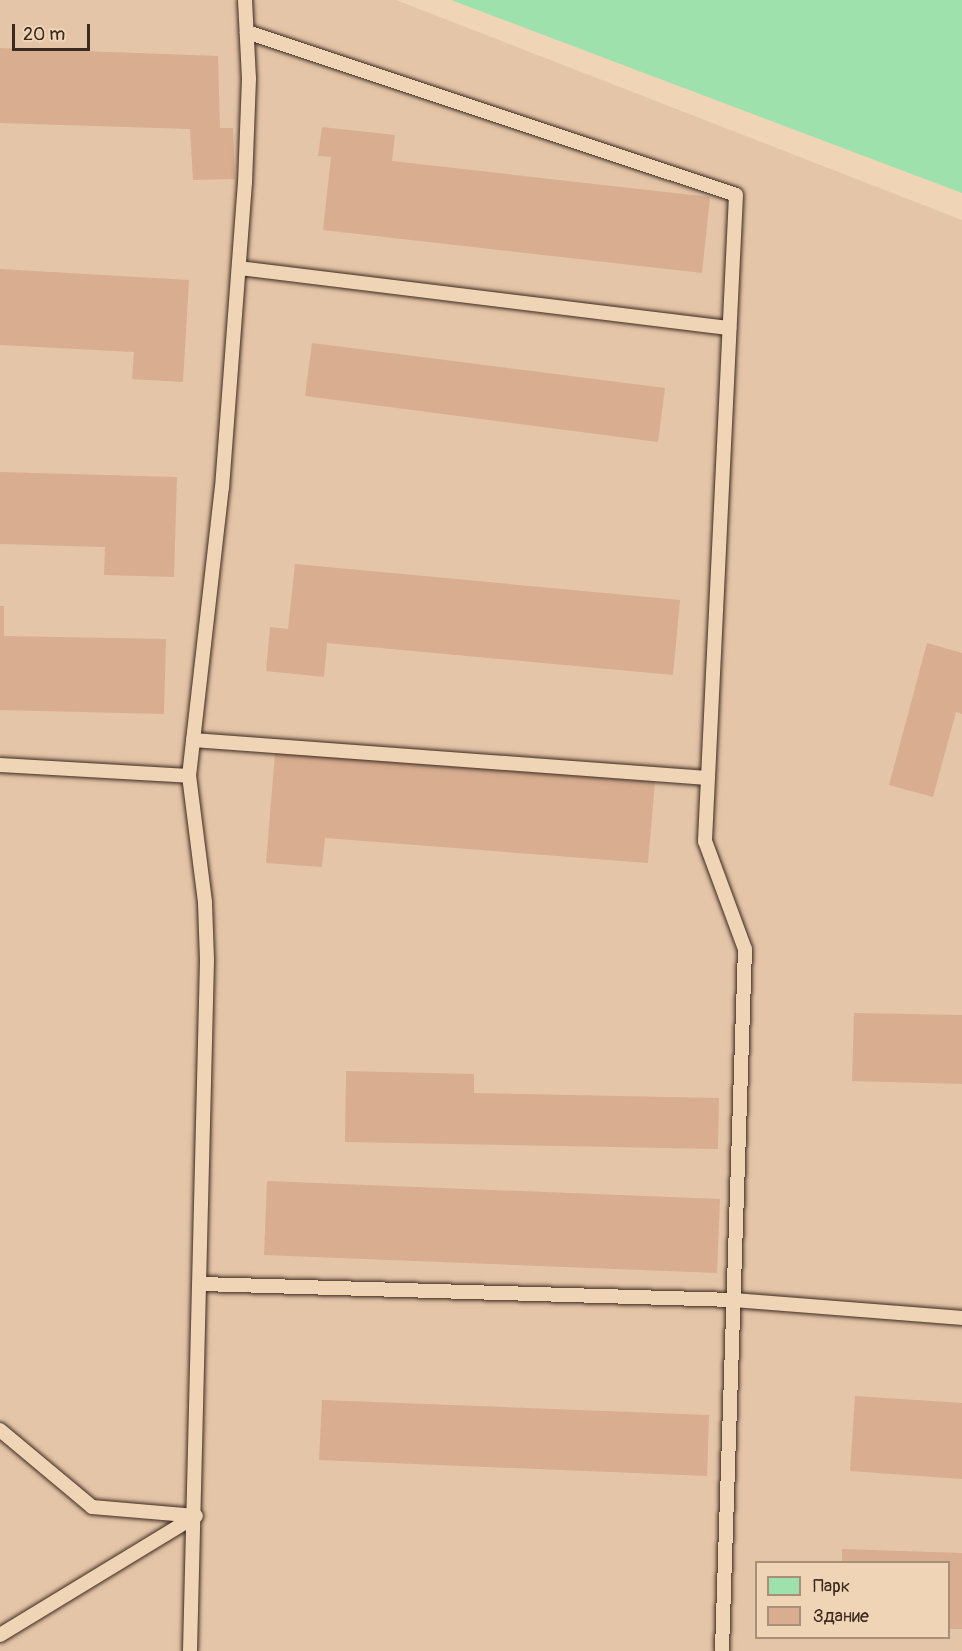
<!DOCTYPE html>
<meta charset="utf-8">
<style>
body{margin:0}
#map{position:relative;width:962px;height:1651px;overflow:hidden;background:#efd4b6;font-family:Pangolin,sans-serif}
div>[style]{position:absolute}
.built>*{inset:0;background:#e5c5a8}
.green>*{inset:0;background:#9ee1ac}
.building>*{inset:0;background:#d8ad90}
.roads{filter:drop-shadow(0 0 2px #3b2a1e) drop-shadow(0 0 2px #3b2a1e)}
.service>*{height:14px;margin:-7px;padding:0 7px;transform-origin:7px;border-radius:7px;background:#efd4b6}
span{translate:-50% -50%;white-space:nowrap;text-align:center;line-height:1.15;-webkit-text-stroke:6px #efd4b6;paint-order:stroke}
.legend{position:absolute;left:755px;top:1561px;width:195px;height:78px;box-sizing:border-box;background:#efd4b6;border:2px solid #a79079;margin:0;padding:8px 10px;list-style:none;font-size:18px;color:#3b2a1e}
.legend li{display:flex;align-items:center;gap:12px;height:30px}
.legend b{width:30px;border:2px solid #a79079}
.scale{position:absolute;left:12px;top:24px;width:78px;height:27px;box-sizing:border-box;border:3px solid #3b2a1e;border-top:0;padding-left:8px;font-size:18px;line-height:21px;white-space:nowrap;color:#3b2a1e;-webkit-text-stroke:4px #efd4b6;paint-order:stroke}
</style>
<div id="map">
<div class="built">
<div style="clip-path:polygon(evenodd,0 0,396px 0,962px 220px,962px 1651px,0 1651px,0 0,756px 1562px,948px 1562px,948px 1638px,756px 1638px,756px 1562px)"></div>
</div>
<div class="green">
<div style="clip-path:polygon(451px 0,962px 0,962px 193px)"></div>
</div>
<div class="building">
<div style="clip-path:polygon(0 48px,218px 56px,220px 128px,233px 128px,235px 179px,193px 180px,190px 129px,0 123px)"></div>
<div style="clip-path:polygon(322px 127px,395px 135px,392px 161px,710px 197px,702px 273px,323px 230px,331px 157px,318px 156px)"></div>
<div style="clip-path:polygon(0 269px,189px 280px,183px 382px,132px 379px,134px 352px,0 345px)"></div>
<div style="clip-path:polygon(312px 343px,665px 388px,658px 442px,305px 396px)"></div>
<div style="clip-path:polygon(0 472px,177px 477px,174px 577px,104px 575px,105px 547px,0 544px)"></div>
<div style="clip-path:polygon(295px 564px,680px 600px,673px 675px,327px 643px,324px 677px,266px 671px,270px 627px,288px 629px)"></div>
<div style="clip-path:polygon(0 606px,4px 606px,4px 636px,166px 639px,164px 714px,0 710px)"></div>
<div style="clip-path:polygon(927px 643px,962px 653px,962px 714px,956px 712px,933px 797px,889px 785px)"></div>
<div style="clip-path:polygon(275px 753px,655px 782px,648px 863px,325px 838px,322px 867px,266px 863px)"></div>
<div style="clip-path:polygon(854px 1013px,962px 1015px,962px 1084px,852px 1081px)"></div>
<div style="clip-path:polygon(346px 1071px,474px 1074px,474px 1093px,719px 1098px,718px 1149px,345px 1142px)"></div>
<div style="clip-path:polygon(267px 1181px,720px 1199px,717px 1273px,264px 1255px)"></div>
<div style="clip-path:polygon(855px 1396px,962px 1403px,962px 1479px,850px 1471px)"></div>
<div style="clip-path:polygon(322px 1400px,709px 1415px,707px 1476px,319px 1460px)"></div>
<div style="clip-path:polygon(842px 1549px,962px 1553px,962px 1629px,948px 1629px,948px 1562px,842px 1562px)"></div>
</div>
<div class="roads">
<div class="service">
<div style="left:247px;top:32px;width:515px;rotate:18.43deg"></div>
<div style="left:736px;top:195px;width:647px;rotate:92.75deg"></div>
<div style="left:705px;top:841px;width:115px;rotate:69.7deg"></div>
<div style="left:745px;top:949px;width:702px;rotate:91.88deg"></div>
<div style="left:239px;top:268px;width:494px;rotate:7deg"></div>
<div style="left:193px;top:740px;width:516px;rotate:4.22deg"></div>
<div style="left:0;top:765px;width:189px;rotate:3.3deg"></div>
<div style="left:201px;top:1284px;width:533px;rotate:1.72deg"></div>
<div style="left:734px;top:1300px;width:229px;rotate:4.5deg"></div>
<div style="left:0;top:1430px;width:120px;rotate:39.9deg"></div>
<div style="left:92px;top:1507px;width:104px;rotate:4.9deg"></div>
<div style="left:0;top:1635px;width:229px;rotate:-31.3deg"></div>
<div style="left:190px;top:1651px;width:691px;rotate:-88.59deg"></div>
<div style="left:207px;top:960px;width:58px;rotate:-92deg"></div>
<div style="left:205px;top:902px;width:127px;rotate:-97.2deg"></div>
<div style="left:189px;top:776px;width:290px;rotate:-83.5deg"></div>
<div style="left:222px;top:488px;width:306px;rotate:-85.7deg"></div>
<div style="left:245px;top:183px;width:104px;rotate:-87.8deg"></div>
<div style="left:249px;top:79px;width:79px;rotate:-92.9deg"></div>
</div>
</div>
<ul class="legend">
<li><b style="height:16px;background:#9ee1ac"></b>Парк</li>
<li><b style="height:16px;background:#d8ad90"></b>Здание</li>
</ul>
<div class="scale">20 m</div>
</div>
